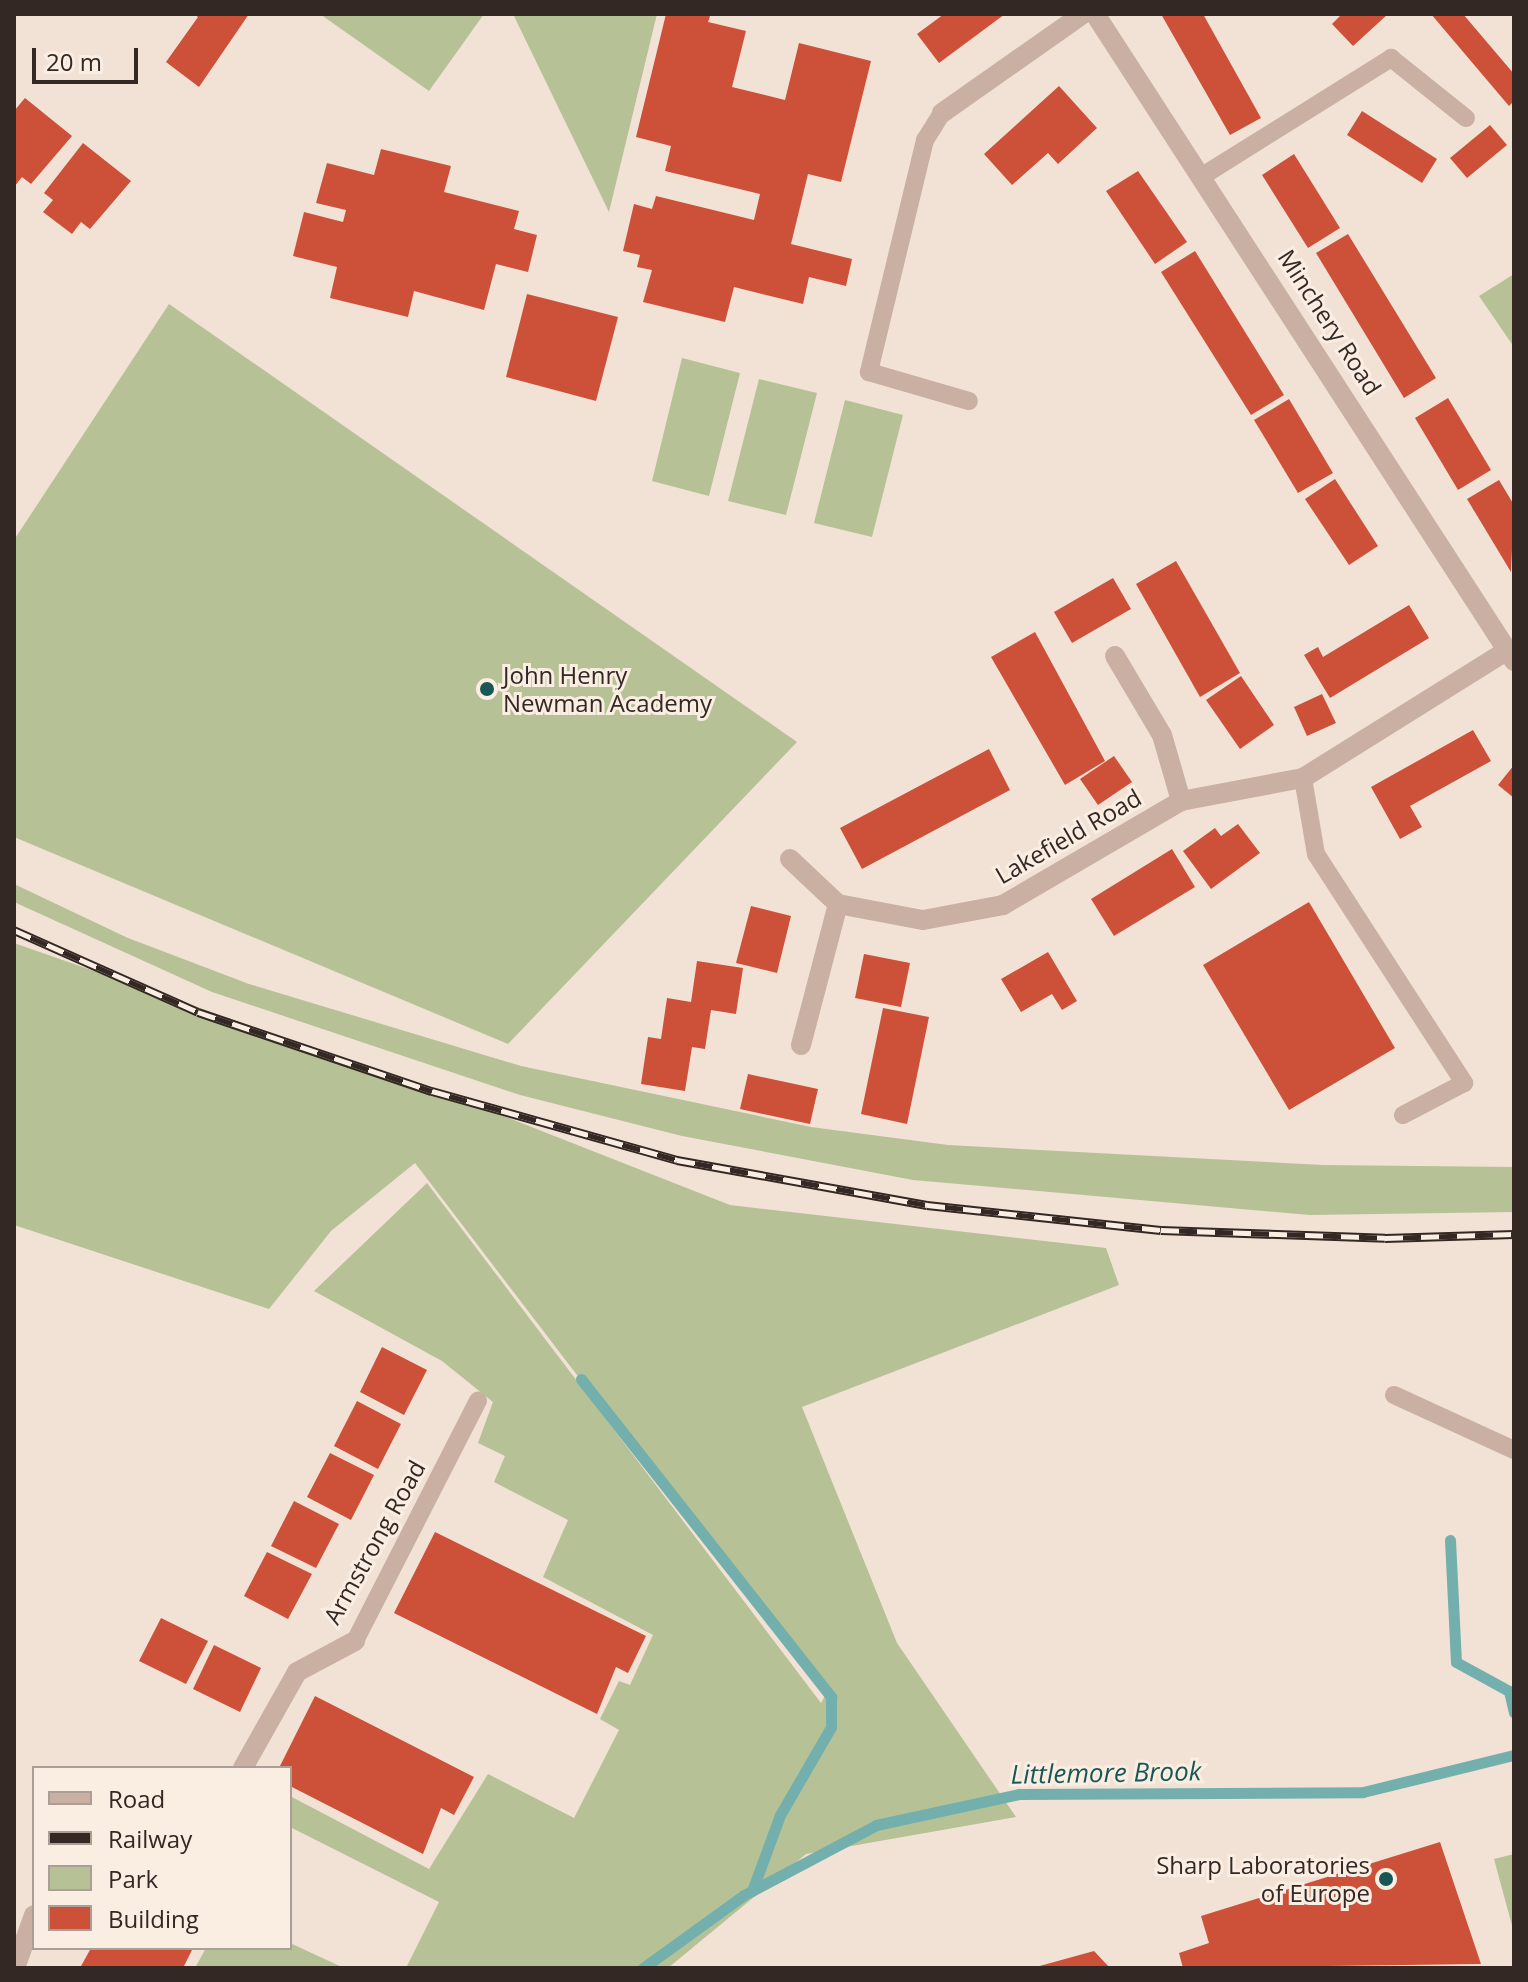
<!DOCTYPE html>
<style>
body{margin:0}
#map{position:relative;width:1528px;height:1982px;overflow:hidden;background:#f2e2d6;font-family:"Open Sans",sans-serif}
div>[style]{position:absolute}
.green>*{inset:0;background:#b6c195}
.stream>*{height:11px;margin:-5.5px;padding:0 5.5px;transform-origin:5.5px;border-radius:5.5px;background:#73b0ad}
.building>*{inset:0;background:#cd5039}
.service>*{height:18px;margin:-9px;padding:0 9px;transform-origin:9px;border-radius:9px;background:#cab0a2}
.minor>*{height:20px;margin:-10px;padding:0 10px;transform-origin:10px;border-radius:10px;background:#cab0a2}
.rail>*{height:9px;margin-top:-4.5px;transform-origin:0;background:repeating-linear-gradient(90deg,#faede2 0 18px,#342825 0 36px);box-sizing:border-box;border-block:2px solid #342825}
.dots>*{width:22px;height:22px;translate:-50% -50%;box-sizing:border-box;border:4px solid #faede2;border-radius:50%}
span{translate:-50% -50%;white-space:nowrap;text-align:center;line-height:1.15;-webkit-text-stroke:6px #faede2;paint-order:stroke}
.street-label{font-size:24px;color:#342825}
.poi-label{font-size:24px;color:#342825}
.left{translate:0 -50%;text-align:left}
.right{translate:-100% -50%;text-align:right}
.water-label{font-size:26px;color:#185756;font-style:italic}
.frame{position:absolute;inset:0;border:16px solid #342825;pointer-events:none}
.legend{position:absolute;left:32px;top:1766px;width:260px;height:184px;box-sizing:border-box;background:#faede2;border:2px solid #ab9e96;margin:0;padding:10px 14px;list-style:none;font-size:24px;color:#342825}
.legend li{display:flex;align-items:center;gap:16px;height:40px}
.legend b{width:40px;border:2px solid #ab9e96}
.scale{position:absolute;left:32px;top:48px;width:106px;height:36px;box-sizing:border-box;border:4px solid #342825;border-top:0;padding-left:10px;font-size:24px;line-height:28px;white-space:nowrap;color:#342825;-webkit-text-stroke:6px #faede2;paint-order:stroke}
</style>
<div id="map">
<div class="green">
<div style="clip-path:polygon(320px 14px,484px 14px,429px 91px)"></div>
<div style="clip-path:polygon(513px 14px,657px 14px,609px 212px)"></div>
<div style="clip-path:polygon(1514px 274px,1514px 347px,1479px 296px)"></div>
<div style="clip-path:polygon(169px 304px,797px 742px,508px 1044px,14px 837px,14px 540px)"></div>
<div style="clip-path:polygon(682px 358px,740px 373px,709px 496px,652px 481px)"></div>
<div style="clip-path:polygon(759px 379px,817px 393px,786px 515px,728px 501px)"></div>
<div style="clip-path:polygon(845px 400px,903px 415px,872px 537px,814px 523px)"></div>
<div style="clip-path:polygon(14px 884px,128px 938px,249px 984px,521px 1066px,811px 1127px,948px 1145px,1323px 1165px,1514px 1167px,1514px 1212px,1310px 1215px,913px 1180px,682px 1136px,520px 1095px,212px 992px,14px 902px)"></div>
<div style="clip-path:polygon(14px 943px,463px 1100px,730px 1205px,1106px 1248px,1119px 1285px,802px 1407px,897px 1643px,1016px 1817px,806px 1854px,668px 1968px,406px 1968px,439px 1902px,290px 1827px,290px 1796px,429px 1869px,488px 1774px,574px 1818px,619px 1730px,600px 1719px,619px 1681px,630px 1685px,653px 1635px,543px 1577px,568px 1520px,494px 1482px,505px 1456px,478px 1443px,493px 1402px,442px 1361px,314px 1291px,427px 1183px,821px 1703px,830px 1687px,725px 1569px,415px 1163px,331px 1231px,269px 1309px,14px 1225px)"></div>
<div style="clip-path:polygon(1514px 1854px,1514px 1933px,1494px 1859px)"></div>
<div style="clip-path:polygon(290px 1943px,344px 1968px,195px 1968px,206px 1948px,290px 1948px)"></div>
</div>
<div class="stream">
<div style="left:581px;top:1379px;width:405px;rotate:51.8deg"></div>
<div style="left:831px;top:1697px;width:30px;rotate:90deg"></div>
<div style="left:831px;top:1727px;width:102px;rotate:120.1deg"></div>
<div style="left:780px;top:1815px;width:81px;rotate:110.2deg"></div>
<div style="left:1450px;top:1540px;width:122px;rotate:87.2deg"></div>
<div style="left:1456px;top:1662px;width:60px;rotate:28.7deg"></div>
<div style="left:1509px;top:1691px;width:22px;rotate:77deg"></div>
<div style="left:643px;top:1968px;width:125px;rotate:-35.9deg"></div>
<div style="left:744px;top:1895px;width:149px;rotate:-27.9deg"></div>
<div style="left:876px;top:1825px;width:146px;rotate:-12.2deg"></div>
<div style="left:1019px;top:1794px;width:344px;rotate:-0.3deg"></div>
<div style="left:1363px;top:1792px;width:155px;rotate:-13.8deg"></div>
</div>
<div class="building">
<div style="clip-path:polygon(194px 14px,249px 14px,199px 87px,166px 62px,198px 17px)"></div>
<div style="clip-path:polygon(666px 14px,702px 14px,710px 16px,708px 22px,746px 31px,732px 87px,785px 100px,799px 43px,871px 61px,841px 182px,808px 174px,791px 244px,852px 259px,846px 286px,809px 277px,803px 304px,734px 287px,725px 322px,643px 302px,652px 270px,637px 267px,640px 255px,623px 251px,634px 204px,652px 209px,656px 196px,754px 220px,760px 194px,665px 171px,671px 146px,636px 137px)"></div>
<div style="clip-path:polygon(944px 14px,1005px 14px,939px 63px,917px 34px)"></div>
<div style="clip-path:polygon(1161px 14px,1203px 14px,1261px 118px,1230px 135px)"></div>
<div style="clip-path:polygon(1342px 14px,1388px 14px,1353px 46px,1332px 24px)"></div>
<div style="clip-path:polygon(1431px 14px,1463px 14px,1514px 74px,1514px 101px,1509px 106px)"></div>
<div style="clip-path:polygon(1059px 86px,1097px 128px,1058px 164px,1048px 153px,1012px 185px,984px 154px)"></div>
<div style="clip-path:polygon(25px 98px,72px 136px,31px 184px,22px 177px,14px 187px,14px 111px)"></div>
<div style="clip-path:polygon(1362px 111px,1437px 159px,1422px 183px,1347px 135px)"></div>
<div style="clip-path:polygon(1490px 125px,1507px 145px,1467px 178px,1450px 158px)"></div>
<div style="clip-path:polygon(83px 143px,131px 181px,90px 229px,81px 222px,72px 234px,43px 212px,53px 200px,44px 193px)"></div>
<div style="clip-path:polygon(381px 149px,451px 166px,444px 192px,519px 211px,514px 229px,537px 235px,528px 272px,496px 264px,484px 310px,414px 291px,408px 317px,330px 298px,337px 267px,293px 256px,304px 212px,343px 222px,346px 210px,316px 203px,327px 163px,374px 175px)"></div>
<div style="clip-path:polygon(1294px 154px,1340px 228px,1308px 248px,1262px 175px)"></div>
<div style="clip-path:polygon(1138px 171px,1187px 242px,1155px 264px,1106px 191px)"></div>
<div style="clip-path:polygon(1348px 234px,1436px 378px,1404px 398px,1316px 253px)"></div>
<div style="clip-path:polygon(1195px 251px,1284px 395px,1251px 415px,1161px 272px)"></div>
<div style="clip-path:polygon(527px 294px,618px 317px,596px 401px,506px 377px)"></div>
<div style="clip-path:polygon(1448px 398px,1491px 470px,1458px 490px,1415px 418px)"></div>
<div style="clip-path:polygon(1289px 399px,1333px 473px,1298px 493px,1254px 420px)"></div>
<div style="clip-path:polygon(1335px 479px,1378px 546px,1349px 565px,1305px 499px)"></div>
<div style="clip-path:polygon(1499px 480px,1514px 505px,1511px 572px,1467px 499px)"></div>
<div style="clip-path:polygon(1176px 561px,1240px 673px,1200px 697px,1136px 584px)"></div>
<div style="clip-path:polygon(1113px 578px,1131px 609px,1072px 643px,1054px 612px)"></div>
<div style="clip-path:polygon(1409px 605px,1429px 638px,1330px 698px,1304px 655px,1318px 647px,1323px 657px)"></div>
<div style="clip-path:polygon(1035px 632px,1105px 761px,1065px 785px,991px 657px)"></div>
<div style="clip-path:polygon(1241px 676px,1274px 725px,1240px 749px,1206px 700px)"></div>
<div style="clip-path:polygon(1322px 694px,1336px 723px,1307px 736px,1294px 707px)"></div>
<div style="clip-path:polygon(1473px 730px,1491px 761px,1410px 806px,1422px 827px,1400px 839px,1371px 787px)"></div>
<div style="clip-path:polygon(989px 749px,1010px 790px,862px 869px,840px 828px)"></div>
<div style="clip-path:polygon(1114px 756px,1132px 782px,1098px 805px,1080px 779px)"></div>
<div style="clip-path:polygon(1514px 765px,1514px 798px,1498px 785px)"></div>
<div style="clip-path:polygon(1238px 824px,1260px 853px,1211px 889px,1183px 851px,1215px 828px,1221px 836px)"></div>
<div style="clip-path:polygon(1172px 849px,1195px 887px,1114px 936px,1091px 899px)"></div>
<div style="clip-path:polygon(1309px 902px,1395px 1048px,1289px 1110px,1203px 965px)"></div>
<div style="clip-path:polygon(751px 906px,791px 916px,777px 973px,736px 963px)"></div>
<div style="clip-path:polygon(1048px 952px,1077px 1001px,1062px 1010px,1052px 994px,1021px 1012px,1001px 979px)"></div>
<div style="clip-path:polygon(864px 954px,910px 963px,901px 1007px,855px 998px)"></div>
<div style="clip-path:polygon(697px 961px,743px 968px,736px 1014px,711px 1010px,705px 1049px,692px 1047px,685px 1091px,641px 1084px,648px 1037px,661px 1039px,667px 998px,691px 1002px)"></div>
<div style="clip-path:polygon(883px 1008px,929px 1017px,907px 1124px,861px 1114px)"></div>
<div style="clip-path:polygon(748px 1074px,818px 1089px,810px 1124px,740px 1109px)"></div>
<div style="clip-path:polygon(382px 1347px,427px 1370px,404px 1415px,360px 1392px)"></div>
<div style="clip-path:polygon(357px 1401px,401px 1424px,378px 1469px,334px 1446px)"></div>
<div style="clip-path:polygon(330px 1453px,374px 1475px,351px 1520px,307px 1497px)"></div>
<div style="clip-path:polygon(294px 1501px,339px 1524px,316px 1568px,271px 1546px)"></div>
<div style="clip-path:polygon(435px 1532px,646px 1636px,628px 1673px,616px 1667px,597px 1714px,394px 1613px)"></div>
<div style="clip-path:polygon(267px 1552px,312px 1574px,288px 1619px,244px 1596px)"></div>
<div style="clip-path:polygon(161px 1618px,208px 1641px,186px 1684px,139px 1661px)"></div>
<div style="clip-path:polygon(214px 1645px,261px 1668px,240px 1712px,193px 1689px)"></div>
<div style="clip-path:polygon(315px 1696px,474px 1777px,454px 1815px,441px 1808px,423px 1854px,290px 1786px,290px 1768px,279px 1768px)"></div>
<div style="clip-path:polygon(1440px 1842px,1481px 1964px,1183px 1968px,1179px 1953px,1209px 1943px,1201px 1916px)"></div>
<div style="clip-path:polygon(91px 1948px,193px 1948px,183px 1968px,80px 1968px)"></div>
<div style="clip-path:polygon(1094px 1951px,1110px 1968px,1036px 1968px,1036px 1967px)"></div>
</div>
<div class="service">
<div style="left:942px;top:113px;width:32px;rotate:122deg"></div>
<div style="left:925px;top:140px;width:239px;rotate:103.6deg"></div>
<div style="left:869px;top:372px;width:104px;rotate:16.2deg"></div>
<div style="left:1204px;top:175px;width:221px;rotate:-32deg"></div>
<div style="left:1391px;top:58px;width:96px;rotate:38.7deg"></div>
<div style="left:1303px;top:778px;width:77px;rotate:80.3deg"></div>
<div style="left:1316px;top:854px;width:273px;rotate:57.1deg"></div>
<div style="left:1464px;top:1083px;width:69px;rotate:152.3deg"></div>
<div style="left:1394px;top:1395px;width:132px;rotate:24.6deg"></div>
<div style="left:355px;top:1641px;width:270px;rotate:-62.9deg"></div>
</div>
<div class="minor">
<div style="left:1095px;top:14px;width:771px;rotate:57.07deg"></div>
<div style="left:942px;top:113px;width:172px;rotate:-35.1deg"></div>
<div style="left:1115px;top:656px;width:92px;rotate:59.3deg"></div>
<div style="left:1162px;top:735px;width:69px;rotate:73.9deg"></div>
<div style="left:790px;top:859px;width:66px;rotate:43.2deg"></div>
<div style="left:838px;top:904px;width:86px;rotate:10.7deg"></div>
<div style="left:923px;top:920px;width:81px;rotate:-10.6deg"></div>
<div style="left:1003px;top:905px;width:206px;rotate:-30.3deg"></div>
<div style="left:1181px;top:801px;width:124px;rotate:-10.7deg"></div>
<div style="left:1303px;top:778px;width:238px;rotate:-32deg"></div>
<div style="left:801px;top:1045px;width:146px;rotate:-75.3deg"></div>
<div style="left:243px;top:1768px;width:110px;rotate:-60.6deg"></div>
<div style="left:297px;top:1672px;width:66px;rotate:-28.1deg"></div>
<div style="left:15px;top:1968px;width:56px;rotate:-70.3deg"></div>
</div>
<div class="rail">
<div style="left:14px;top:930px;width:201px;rotate:24deg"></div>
<div style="left:198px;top:1012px;width:247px;rotate:18.7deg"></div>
<div style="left:432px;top:1091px;width:255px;rotate:15.7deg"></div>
<div style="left:677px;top:1160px;width:254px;rotate:10.2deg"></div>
<div style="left:927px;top:1205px;width:235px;rotate:6.1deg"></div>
<div style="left:1161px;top:1230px;width:224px;rotate:2deg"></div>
<div style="left:1385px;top:1238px;width:129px;rotate:-1.8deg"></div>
</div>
<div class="dots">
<div style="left:487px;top:689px;background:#185756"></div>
<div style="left:1386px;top:1879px;background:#185756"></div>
</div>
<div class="street-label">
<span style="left:1330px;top:322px;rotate:57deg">Minchery Road</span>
<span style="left:1068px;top:836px;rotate:-30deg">Lakefield Road</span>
<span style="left:374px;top:1542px;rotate:-61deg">Armstrong Road</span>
</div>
<div class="poi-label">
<span class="left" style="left:503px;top:689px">John Henry<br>Newman Academy</span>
<span class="right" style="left:1370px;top:1879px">Sharp Laboratories<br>of Europe</span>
</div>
<div class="water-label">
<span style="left:1106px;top:1773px;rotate:-1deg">Littlemore Brook</span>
</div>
<div class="frame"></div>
<ul class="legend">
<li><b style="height:10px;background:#cab0a2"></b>Road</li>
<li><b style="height:10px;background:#342825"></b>Railway</li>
<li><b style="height:22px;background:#b6c195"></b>Park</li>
<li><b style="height:22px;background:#cd5039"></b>Building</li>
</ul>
<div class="scale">20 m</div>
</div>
